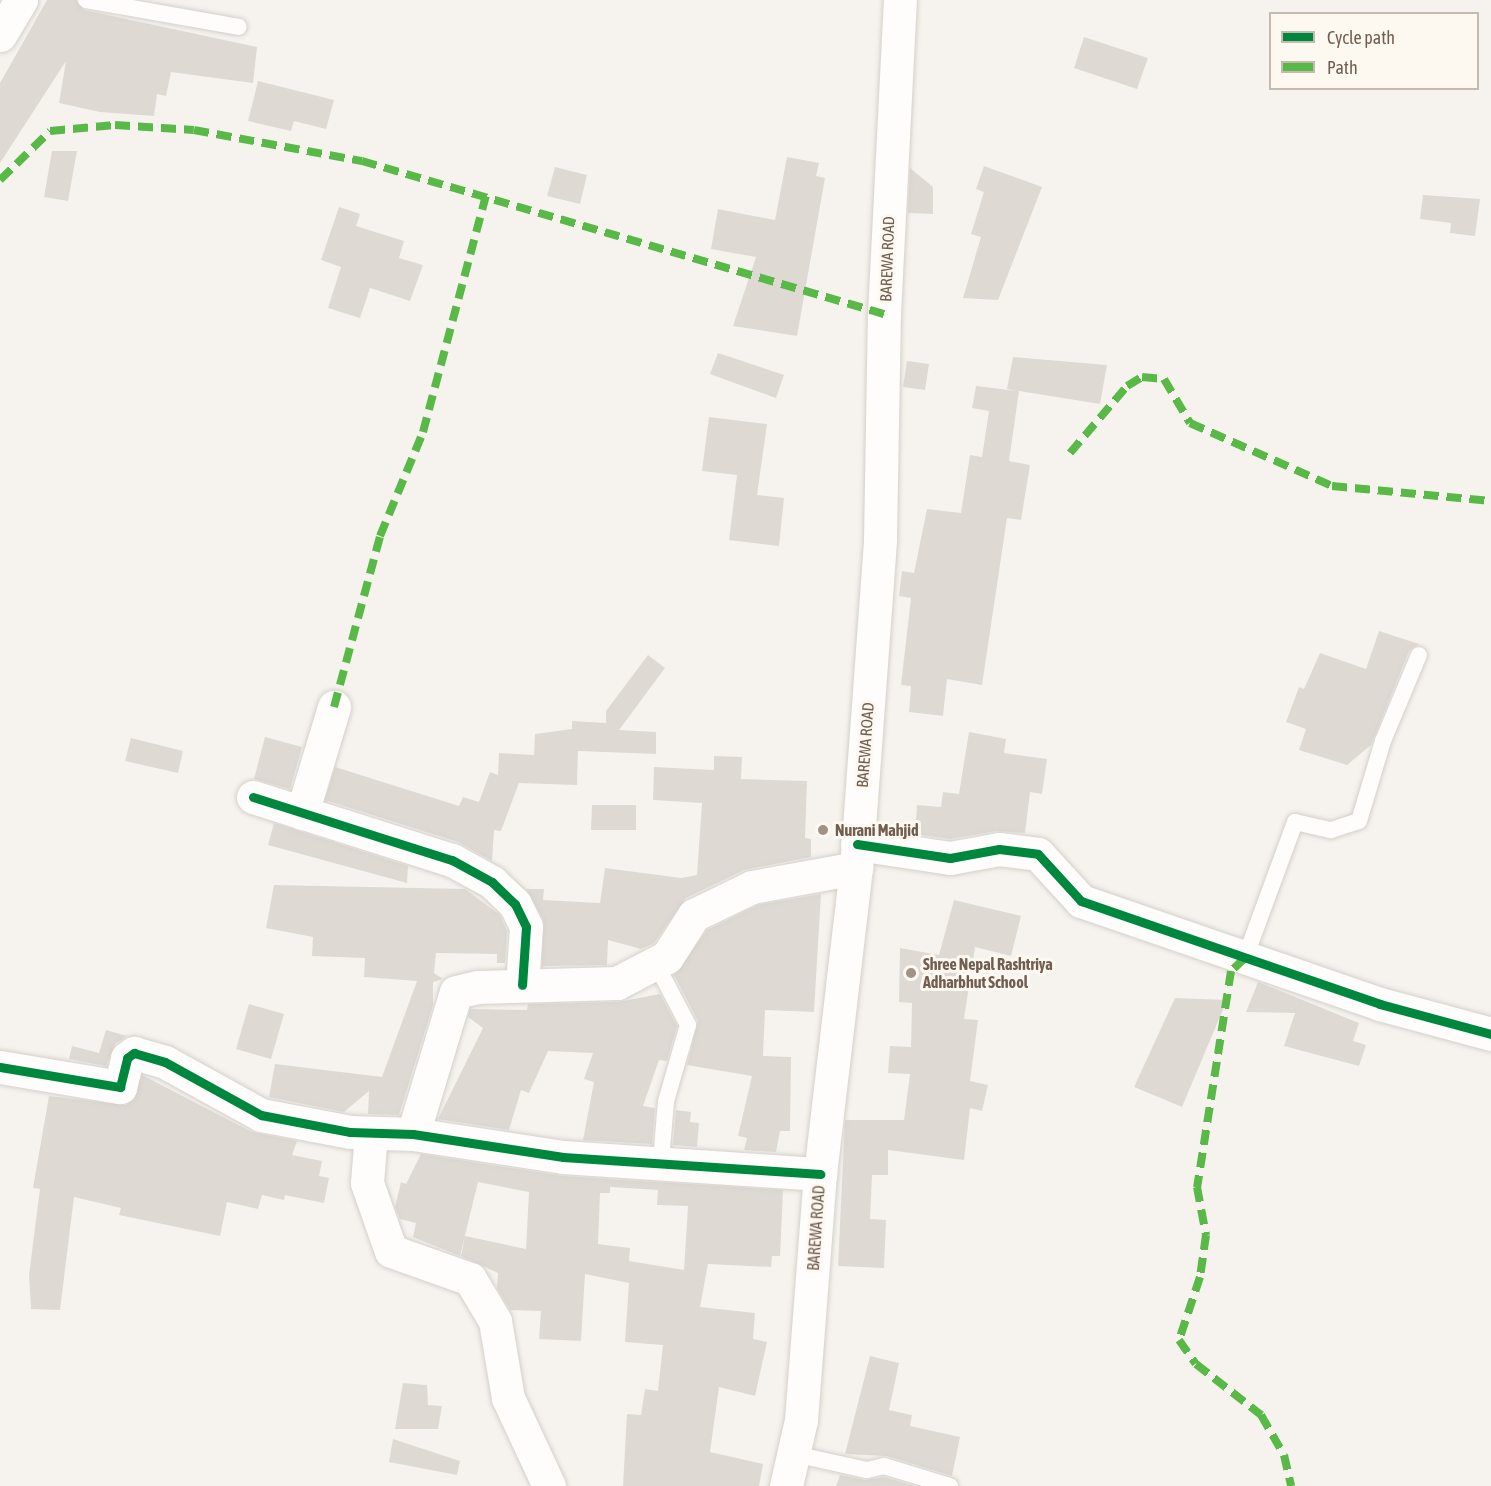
<!DOCTYPE html>
<style>
body{margin:0}
#map{position:relative;width:1491px;height:1486px;overflow:hidden;background:#f6f3ee;font-family:"Asap Condensed",sans-serif}
div>[style]{position:absolute}
.building>*{inset:0;background:#dfd9d4}
.roads{filter:drop-shadow(0 0 2px #d4cfc9) drop-shadow(0 0 2px #d4cfc9)}
.service>*{height:16px;margin:-8px;padding:0 8px;transform-origin:8px;border-radius:8px;background:#fefdfc}
.minor>*{height:33px;margin:-16.5px;padding:0 16.5px;transform-origin:16.5px;border-radius:16.5px;background:#fefdfc}
.secondary>*{height:33px;margin:-16.5px;padding:0 16.5px;transform-origin:16.5px;border-radius:16.5px;background:#fefdfc}
.quiet>*{height:8px;margin-top:-4px;transform-origin:0;background:repeating-linear-gradient(90deg,#58b947 0 15px,transparent 0 23px)}
.cycleway>*{height:9px;margin:-4.5px;padding:0 4.5px;transform-origin:4.5px;border-radius:4.5px;background:#00873e}
.dots>*{width:16px;height:16px;translate:-50% -50%;box-sizing:border-box;border:3px solid #fdf8f0;border-radius:50%}
span{translate:-50% -50%;white-space:nowrap;text-align:center;line-height:1.15;-webkit-text-stroke:6px #fdf8f0;paint-order:stroke}
.street-label{font-size:16px;color:#715e50}
.poi-label{font-size:16px;color:#715e50;font-weight:700}
.left{translate:0 -50%;text-align:left}
.legend{position:absolute;left:1269px;top:12px;width:210px;height:78px;box-sizing:border-box;background:#fdf8f0;border:2px solid #c5bab0;margin:0;padding:8px 10px;list-style:none;font-size:18px;color:#715e50}
.legend li{display:flex;align-items:center;gap:12px;height:30px}
.legend b{width:30px;border:2px solid #c5bab0}
</style>
<div id="map">
<div class="building">
<div style="clip-path:polygon(47px 0,76px 0,84px 10px,257px 47px,253px 83px,171px 72px,166px 96px,157px 94px,154px 116px,100px 112px,59px 103px,66px 61px,0 163px,0 83px)"></div>
<div style="clip-path:polygon(1084px 37px,1148px 58px,1137px 89px,1074px 68px)"></div>
<div style="clip-path:polygon(258px 81px,334px 100px,326px 129px,294px 121px,291px 131px,248px 121px)"></div>
<div style="clip-path:polygon(52px 151px,77px 151px,68px 201px,44px 197px)"></div>
<div style="clip-path:polygon(787px 157px,819px 163px,816px 176px,825px 178px,797px 336px,733px 326px,756px 257px,711px 249px,718px 209px,775px 220px)"></div>
<div style="clip-path:polygon(984px 166px,1042px 187px,998px 300px,963px 298px,981px 237px,971px 234px,984px 192px,976px 189px)"></div>
<div style="clip-path:polygon(555px 167px,587px 175px,580px 204px,547px 196px)"></div>
<div style="clip-path:polygon(910px 168px,933px 187px,933px 214px,908px 213px)"></div>
<div style="clip-path:polygon(1423px 195px,1480px 199px,1475px 236px,1450px 233px,1451px 223px,1420px 219px)"></div>
<div style="clip-path:polygon(339px 207px,360px 214px,356px 226px,404px 241px,399px 258px,423px 265px,410px 301px,370px 288px,360px 318px,328px 308px,341px 267px,321px 260px)"></div>
<div style="clip-path:polygon(718px 353px,784px 375px,776px 398px,710px 374px)"></div>
<div style="clip-path:polygon(1013px 357px,1107px 365px,1100px 404px,1019px 391px,1009px 461px,1030px 465px,1021px 520px,1007px 518px,982px 685px,947px 679px,943px 716px,909px 712px,911px 686px,901px 685px,911px 598px,899px 596px,902px 571px,914px 573px,927px 509px,961px 513px,970px 455px,982px 457px,989px 411px,972px 408px,976px 386px,1017px 391px,1007px 389px)"></div>
<div style="clip-path:polygon(907px 361px,929px 364px,925px 390px,903px 387px)"></div>
<div style="clip-path:polygon(709px 417px,767px 424px,757px 495px,784px 498px,779px 546px,729px 540px,737px 475px,702px 471px)"></div>
<div style="clip-path:polygon(1379px 631px,1419px 644px,1409px 651px,1371px 745px,1347px 765px,1299px 750px,1306px 729px,1286px 722px,1299px 687px,1304px 689px,1320px 653px,1366px 669px)"></div>
<div style="clip-path:polygon(648px 655px,665px 668px,619px 730px,656px 732px,656px 754px,578px 751px,577px 785px,519px 783px,501px 831px,494px 830px,492px 861px,458px 842px,325px 800px,335px 767px,459px 806px,463px 797px,479px 802px,490px 772px,498px 775px,499px 753px,534px 755px,535px 734px,572px 729px,572px 721px,606px 723px,606px 711px)"></div>
<div style="clip-path:polygon(969px 732px,1006px 739px,1004px 753px,1047px 759px,1042px 794px,1030px 792px,1025px 833px,996px 831px,950px 839px,915px 834px,917px 805px,941px 807px,943px 792px,959px 794px)"></div>
<div style="clip-path:polygon(265px 737px,302px 747px,290px 789px,254px 779px)"></div>
<div style="clip-path:polygon(131px 738px,183px 751px,178px 773px,125px 761px)"></div>
<div style="clip-path:polygon(714px 756px,742px 757px,741px 779px,807px 781px,805px 838px,811px 839px,811px 857px,744px 870px,686px 898px,654px 943px,641px 949px,608px 940px,607px 965px,542px 966px,543px 919px,526px 889px,544px 889px,543px 900px,600px 903px,605px 868px,681px 878px,697px 875px,702px 803px,653px 800px,654px 767px,714px 770px)"></div>
<div style="clip-path:polygon(592px 805px,636px 805px,636px 830px,591px 830px)"></div>
<div style="clip-path:polygon(274px 823px,408px 866px,407px 883px,268px 845px)"></div>
<div style="clip-path:polygon(274px 885px,465px 889px,500px 915px,507px 931px,505px 963px,497px 963px,497px 954px,436px 953px,434px 973px,443px 979px,433px 982px,433px 1005px,399px 1115px,368px 1114px,369px 1091px,344px 1112px,269px 1097px,275px 1064px,382px 1077px,417px 981px,364px 977px,365px 958px,312px 956px,313px 937px,266px 928px)"></div>
<div style="clip-path:polygon(821px 894px,814px 1012px,765px 1010px,763px 1056px,791px 1057px,790px 1131px,780px 1131px,776px 1152px,744px 1150px,747px 1138px,738px 1136px,752px 1076px,687px 1065px,698px 1021px,674px 975px,707px 930px,758px 905px)"></div>
<div style="clip-path:polygon(954px 900px,1021px 916px,1011px 956px,975px 947px,964px 1019px,978px 1020px,970px 1081px,988px 1085px,982px 1111px,970px 1108px,964px 1160px,888px 1150px,888px 1175px,872px 1175px,870px 1219px,886px 1220px,884px 1268px,838px 1266px,845px 1120px,904px 1120px,910px 1074px,888px 1073px,890px 1046px,911px 1047px,912px 1003px,899px 1002px,900px 948px,939px 955px)"></div>
<div style="clip-path:polygon(1258px 982px,1359px 1023px,1353px 1041px,1366px 1045px,1359px 1066px,1284px 1046px,1295px 1013px,1246px 1012px)"></div>
<div style="clip-path:polygon(660px 994px,677px 1026px,667px 1061px,659px 1060px,643px 1106px,655px 1108px,652px 1144px,583px 1140px,594px 1082px,584px 1079px,593px 1053px,548px 1051px,529px 1093px,521px 1090px,509px 1130px,438px 1119px,483px 1028px,468px 1017px,470px 1009px,527px 1010px,528px 1004px,618px 1002px)"></div>
<div style="clip-path:polygon(1175px 998px,1227px 1000px,1182px 1107px,1134px 1087px)"></div>
<div style="clip-path:polygon(249px 1004px,284px 1014px,271px 1059px,236px 1049px)"></div>
<div style="clip-path:polygon(106px 1030px,127px 1036px,116px 1043px,106px 1066px,69px 1059px,72px 1046px,99px 1053px)"></div>
<div style="clip-path:polygon(142px 1075px,252px 1132px,297px 1141px,292px 1155px,322px 1161px,319px 1176px,329px 1178px,324px 1203px,285px 1195px,284px 1200px,262px 1195px,258px 1209px,227px 1202px,220px 1236px,119px 1215px,121px 1208px,74px 1197px,60px 1310px,31px 1309px,29px 1275px,40px 1189px,33px 1188px,49px 1096px,126px 1105px,134px 1099px)"></div>
<div style="clip-path:polygon(676px 1110px,691px 1112px,690px 1122px,699px 1123px,697px 1147px,673px 1145px)"></div>
<div style="clip-path:polygon(evenodd,421px 1154px,562px 1176px,783px 1190px,780px 1256px,772px 1256px,771px 1267px,708px 1264px,700px 1307px,755px 1313px,753px 1339px,767px 1342px,755px 1396px,719px 1387px,710px 1452px,763px 1464px,759px 1486px,623px 1486px,627px 1414px,641px 1415px,645px 1389px,658px 1391px,663px 1345px,625px 1342px,629px 1283px,585px 1274px,581px 1341px,539px 1339px,541px 1311px,510px 1310px,497px 1288px,498px 1273px,461px 1256px,465px 1236px,526px 1249px,529px 1192px,478px 1182px,460px 1256px,413px 1237px,416px 1223px,400px 1219px,395px 1207px,401px 1182px,406px 1184px,421px 1154px,610px 1187px,658px 1190px,657px 1205px,688px 1206px,684px 1270px,629px 1261px,630px 1248px,598px 1244px,600px 1193px,610px 1193px,610px 1187px)"></div>
<div style="clip-path:polygon(870px 1356px,899px 1363px,889px 1410px,912px 1415px,910px 1426px,960px 1437px,952px 1476px,887px 1456px,845px 1454px)"></div>
<div style="clip-path:polygon(403px 1383px,427px 1385px,428px 1405px,442px 1406px,438px 1429px,395px 1429px)"></div>
<div style="clip-path:polygon(393px 1439px,460px 1461px,457px 1475px,389px 1462px)"></div>
<div style="clip-path:polygon(840px 1475px,865px 1480px,884px 1477px,914px 1486px,836px 1486px)"></div>
</div>
<div class="roads">
<div class="service">
<div style="left:86px;top:0;width:155px;rotate:10deg"></div>
<div style="left:1245px;top:958px;width:145px;rotate:-69.8deg"></div>
<div style="left:1295px;top:822px;width:37px;rotate:13deg"></div>
<div style="left:1331px;top:830px;width:29px;rotate:-18deg"></div>
<div style="left:1359px;top:821px;width:84px;rotate:-73.3deg"></div>
<div style="left:1383px;top:741px;width:93px;rotate:-67.3deg"></div>
<div style="left:656px;top:964px;width:69px;rotate:62.3deg"></div>
<div style="left:688px;top:1025px;width:79px;rotate:106.1deg"></div>
<div style="left:666px;top:1101px;width:60px;rotate:94.8deg"></div>
<div style="left:794px;top:1454px;width:75px;rotate:12.4deg"></div>
<div style="left:867px;top:1470px;width:17px;rotate:-13deg"></div>
<div style="left:884px;top:1466px;width:69px;rotate:16.9deg"></div>
</div>
<div class="minor">
<div style="left:0;top:35px;width:41px;rotate:-59deg"></div>
<div style="left:253px;top:797px;width:209px;rotate:17.6deg"></div>
<div style="left:452px;top:860px;width:46px;rotate:28.8deg"></div>
<div style="left:492px;top:882px;width:32px;rotate:44deg"></div>
<div style="left:515px;top:904px;width:25px;rotate:64deg"></div>
<div style="left:526px;top:927px;width:58px;rotate:93.9deg"></div>
<div style="left:302px;top:813px;width:111px;rotate:-73.2deg"></div>
<div style="left:857px;top:844px;width:94px;rotate:8.6deg"></div>
<div style="left:950px;top:858px;width:50px;rotate:-10.4deg"></div>
<div style="left:999px;top:849px;width:39px;rotate:7deg"></div>
<div style="left:1038px;top:854px;width:64px;rotate:47.5deg"></div>
<div style="left:1081px;top:901px;width:316px;rotate:19deg"></div>
<div style="left:1380px;top:1004px;width:115px;rotate:15.1deg"></div>
<div style="left:0;top:1067px;width:122px;rotate:9.5deg"></div>
<div style="left:120px;top:1087px;width:30px;rotate:-76deg"></div>
<div style="left:127px;top:1058px;width:9px;rotate:-36deg"></div>
<div style="left:134px;top:1053px;width:32px;rotate:16deg"></div>
<div style="left:165px;top:1062px;width:110px;rotate:28.9deg"></div>
<div style="left:261px;top:1115px;width:91px;rotate:10.8deg"></div>
<div style="left:350px;top:1132px;width:63px;rotate:1.8deg"></div>
<div style="left:413px;top:1134px;width:152px;rotate:8.7deg"></div>
<div style="left:563px;top:1157px;width:258px;rotate:3.8deg"></div>
<div style="left:371px;top:1133px;width:50px;rotate:94.6deg"></div>
<div style="left:367px;top:1183px;width:72px;rotate:70.6deg"></div>
<div style="left:391px;top:1251px;width:84px;rotate:19.5deg"></div>
<div style="left:470px;top:1279px;width:49px;rotate:59.2deg"></div>
<div style="left:495px;top:1321px;width:78px;rotate:80.4deg"></div>
<div style="left:508px;top:1398px;width:97px;rotate:65deg"></div>
<div style="left:413px;top:1134px;width:148px;rotate:-73.2deg"></div>
<div style="left:456px;top:992px;width:22px;rotate:-13deg"></div>
<div style="left:477px;top:987px;width:140px;rotate:-1.6deg"></div>
<div style="left:617px;top:983px;width:56px;rotate:-27.5deg"></div>
<div style="left:667px;top:957px;width:50px;rotate:-57.3deg"></div>
<div style="left:694px;top:915px;width:64px;rotate:-25.8deg"></div>
<div style="left:752px;top:887px;width:106px;rotate:-10.4deg"></div>
</div>
<div class="secondary">
<div style="left:786px;top:1486px;width:68px;rotate:-77.2deg"></div>
<div style="left:801px;top:1420px;width:247px;rotate:-85.6deg"></div>
<div style="left:820px;top:1174px;width:308px;rotate:-83.3deg"></div>
<div style="left:856px;top:868px;width:330px;rotate:-85.8deg"></div>
<div style="left:880px;top:539px;width:225px;rotate:-89deg"></div>
<div style="left:884px;top:314px;width:314px;rotate:-87.1deg"></div>
</div>
</div>
<div class="quiet">
<div style="left:0;top:180px;width:70px;rotate:-44.4deg"></div>
<div style="left:50px;top:131px;width:65px;rotate:-5.3deg"></div>
<div style="left:115px;top:125px;width:79px;rotate:3.6deg"></div>
<div style="left:194px;top:130px;width:171px;rotate:10.5deg"></div>
<div style="left:362px;top:161px;width:544px;rotate:16.34deg"></div>
<div style="left:1070px;top:453px;width:88px;rotate:-49.6deg"></div>
<div style="left:1127px;top:386px;width:17px;rotate:-31deg"></div>
<div style="left:1142px;top:377px;width:22px;rotate:5deg"></div>
<div style="left:1164px;top:379px;width:51px;rotate:59.4deg"></div>
<div style="left:1190px;top:423px;width:155px;rotate:23.9deg"></div>
<div style="left:1332px;top:486px;width:160px;rotate:5.4deg"></div>
<div style="left:334px;top:707px;width:177px;rotate:-74.9deg"></div>
<div style="left:380px;top:536px;width:113px;rotate:-67.5deg"></div>
<div style="left:423px;top:432px;width:244px;rotate:-75.1deg"></div>
<div style="left:1245px;top:958px;width:19px;rotate:137deg"></div>
<div style="left:1231px;top:971px;width:219px;rotate:98.9deg"></div>
<div style="left:1197px;top:1187px;width:49px;rotate:79.4deg"></div>
<div style="left:1206px;top:1235px;width:42px;rotate:98.1deg"></div>
<div style="left:1200px;top:1277px;width:66px;rotate:108.4deg"></div>
<div style="left:1179px;top:1340px;width:29px;rotate:55deg"></div>
<div style="left:1196px;top:1364px;width:83px;rotate:38.1deg"></div>
<div style="left:1261px;top:1415px;width:46px;rotate:60.1deg"></div>
<div style="left:1284px;top:1455px;width:32px;rotate:77deg"></div>
</div>
<div class="cycleway">
<div style="left:253px;top:797px;width:209px;rotate:17.6deg"></div>
<div style="left:452px;top:860px;width:46px;rotate:28.8deg"></div>
<div style="left:492px;top:882px;width:32px;rotate:44deg"></div>
<div style="left:515px;top:904px;width:25px;rotate:64deg"></div>
<div style="left:526px;top:927px;width:58px;rotate:93.9deg"></div>
<div style="left:857px;top:844px;width:94px;rotate:8.6deg"></div>
<div style="left:950px;top:858px;width:50px;rotate:-10.4deg"></div>
<div style="left:999px;top:849px;width:39px;rotate:7deg"></div>
<div style="left:1038px;top:854px;width:64px;rotate:47.5deg"></div>
<div style="left:1081px;top:901px;width:316px;rotate:19deg"></div>
<div style="left:1380px;top:1004px;width:115px;rotate:15.1deg"></div>
<div style="left:0;top:1067px;width:122px;rotate:9.5deg"></div>
<div style="left:120px;top:1087px;width:30px;rotate:-76deg"></div>
<div style="left:127px;top:1058px;width:9px;rotate:-36deg"></div>
<div style="left:134px;top:1053px;width:32px;rotate:16deg"></div>
<div style="left:165px;top:1062px;width:110px;rotate:28.9deg"></div>
<div style="left:261px;top:1115px;width:91px;rotate:10.8deg"></div>
<div style="left:350px;top:1132px;width:63px;rotate:1.8deg"></div>
<div style="left:413px;top:1134px;width:152px;rotate:8.7deg"></div>
<div style="left:563px;top:1157px;width:258px;rotate:3.8deg"></div>
</div>
<div class="dots">
<div style="left:823px;top:830px;background:#a09287"></div>
<div style="left:911px;top:973px;background:#a09287"></div>
</div>
<div class="street-label">
<span style="left:887px;top:259px;rotate:-88deg">BAREWA ROAD</span>
<span style="left:865px;top:745px;rotate:-86deg">BAREWA ROAD</span>
<span style="left:816px;top:1228px;rotate:-86deg">BAREWA ROAD</span>
</div>
<div class="poi-label">
<span class="left" style="left:835px;top:830px">Nurani Mahjid</span>
<span class="left" style="left:923px;top:973px">Shree Nepal Rashtriya<br>Adharbhut School</span>
</div>
<ul class="legend">
<li><b style="height:8px;background:#00873e"></b>Cycle path</li>
<li><b style="height:8px;background:#58b947"></b>Path</li>
</ul>
</div>
